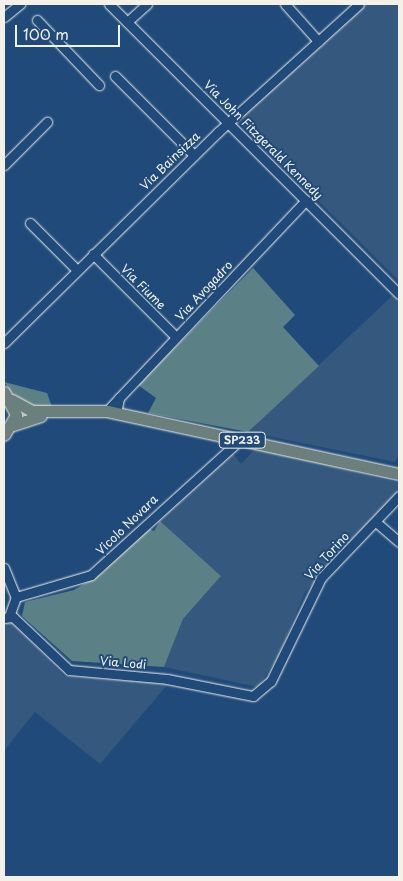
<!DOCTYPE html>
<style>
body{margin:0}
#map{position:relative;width:403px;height:881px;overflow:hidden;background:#1f4a7a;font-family:"Playpen Sans",sans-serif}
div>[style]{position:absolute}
.built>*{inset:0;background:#34587e}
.green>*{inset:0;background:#5b8085}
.roads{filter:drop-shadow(0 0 1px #f4f1e8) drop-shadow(0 0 1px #f4f1e8)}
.minor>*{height:9px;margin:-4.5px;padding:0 4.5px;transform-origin:4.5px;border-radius:4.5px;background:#1f4a7a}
.major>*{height:11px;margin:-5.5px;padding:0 5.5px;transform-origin:5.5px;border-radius:5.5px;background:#6b7f7c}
span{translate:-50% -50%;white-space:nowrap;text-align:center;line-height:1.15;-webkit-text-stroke:4px #1f4a7a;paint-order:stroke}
.shield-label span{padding:1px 4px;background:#1f4a7a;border:1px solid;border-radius:4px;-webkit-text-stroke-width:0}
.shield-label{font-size:11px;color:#f4f1e8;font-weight:700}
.street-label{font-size:12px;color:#f4f1e8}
.frame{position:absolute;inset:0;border:5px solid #f4f1e8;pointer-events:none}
.scale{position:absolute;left:15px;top:25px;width:105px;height:22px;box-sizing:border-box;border:2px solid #f4f1e8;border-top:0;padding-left:6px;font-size:15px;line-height:18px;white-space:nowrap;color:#f4f1e8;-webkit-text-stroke:4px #1f4a7a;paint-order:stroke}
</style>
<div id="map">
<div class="built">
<div style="clip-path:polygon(365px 4px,399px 4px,399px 281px,243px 126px,244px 113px)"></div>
<div style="clip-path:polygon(393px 295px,399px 302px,399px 454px,395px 462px,248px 432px)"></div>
<div style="clip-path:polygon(257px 447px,399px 483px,399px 492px,305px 592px,278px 657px,258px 687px,164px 667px,183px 619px,221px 576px,160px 521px,195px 481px,231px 451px,241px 464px)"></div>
<div style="clip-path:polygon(10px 620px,64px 676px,168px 684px,100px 764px,35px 712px,4px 751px,4px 627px)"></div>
</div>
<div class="green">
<div style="clip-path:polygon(253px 268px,295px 315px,283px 327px,319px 366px,248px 432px,148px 413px,156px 398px,138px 385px)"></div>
<div style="clip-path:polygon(4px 382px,47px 393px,52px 407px,34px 407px,14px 396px)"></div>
<div style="clip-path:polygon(160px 521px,221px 576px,183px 619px,164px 667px,72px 661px,22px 616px,25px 602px,74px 590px,103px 572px,147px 528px,154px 531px)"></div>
</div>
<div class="roads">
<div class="minor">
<div style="left:109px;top:4px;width:410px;rotate:45deg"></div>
<div style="left:285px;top:4px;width:50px;rotate:48.3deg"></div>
<div style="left:4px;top:17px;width:21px;rotate:-39deg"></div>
<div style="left:37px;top:20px;width:90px;rotate:46.4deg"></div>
<div style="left:127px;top:22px;width:27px;rotate:-42deg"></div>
<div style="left:115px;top:76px;width:112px;rotate:45deg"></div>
<div style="left:4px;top:165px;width:61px;rotate:-45deg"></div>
<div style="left:30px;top:223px;width:65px;rotate:45deg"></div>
<div style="left:93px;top:254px;width:117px;rotate:45deg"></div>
<div style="left:4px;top:343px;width:301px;rotate:-44.6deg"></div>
<div style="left:218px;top:132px;width:190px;rotate:-42.2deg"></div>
<div style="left:119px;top:398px;width:272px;rotate:-46.6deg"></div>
<div style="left:107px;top:411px;width:18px;rotate:-47deg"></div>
<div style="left:119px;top:398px;width:15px;rotate:101deg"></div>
<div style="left:376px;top:522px;width:30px;rotate:41deg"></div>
<div style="left:4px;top:568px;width:31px;rotate:68deg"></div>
<div style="left:16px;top:597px;width:20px;rotate:110deg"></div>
<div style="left:16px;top:597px;width:78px;rotate:-16.3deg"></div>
<div style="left:91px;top:575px;width:201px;rotate:-42.2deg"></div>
<div style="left:4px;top:618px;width:9px;rotate:-6deg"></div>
<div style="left:13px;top:617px;width:77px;rotate:43.4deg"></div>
<div style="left:69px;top:670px;width:98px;rotate:5.2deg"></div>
<div style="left:167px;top:679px;width:88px;rotate:11.2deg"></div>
<div style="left:253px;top:696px;width:23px;rotate:-40deg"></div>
<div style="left:271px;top:681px;width:114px;rotate:-64.1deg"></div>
<div style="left:321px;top:578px;width:113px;rotate:-46.4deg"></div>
</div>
<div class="major">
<div style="left:4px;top:392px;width:26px;rotate:62deg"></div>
<div style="left:16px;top:415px;width:23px;rotate:121deg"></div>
<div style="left:12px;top:400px;width:23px;rotate:29deg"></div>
<div style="left:32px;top:411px;width:75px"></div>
<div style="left:107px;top:411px;width:299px;rotate:12.2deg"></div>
<div style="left:13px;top:425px;width:29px;rotate:-18deg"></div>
</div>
</div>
<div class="shield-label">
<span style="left:242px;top:440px">SP233</span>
</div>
<div class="street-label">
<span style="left:263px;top:140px;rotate:45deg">Via John Fitzgerald Kennedy</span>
<span style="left:170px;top:161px;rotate:-44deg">Via Bainsizza</span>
<span style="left:143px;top:287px;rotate:45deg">Via Fiume</span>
<span style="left:204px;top:291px;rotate:-47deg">Via Avogadro</span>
<span style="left:127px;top:525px;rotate:-44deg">Vicolo Novara</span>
<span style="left:327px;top:556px;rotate:-48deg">Via Torino</span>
<span style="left:123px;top:663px;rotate:5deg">Via Lodi</span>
</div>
<div class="frame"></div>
<div class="scale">100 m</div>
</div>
